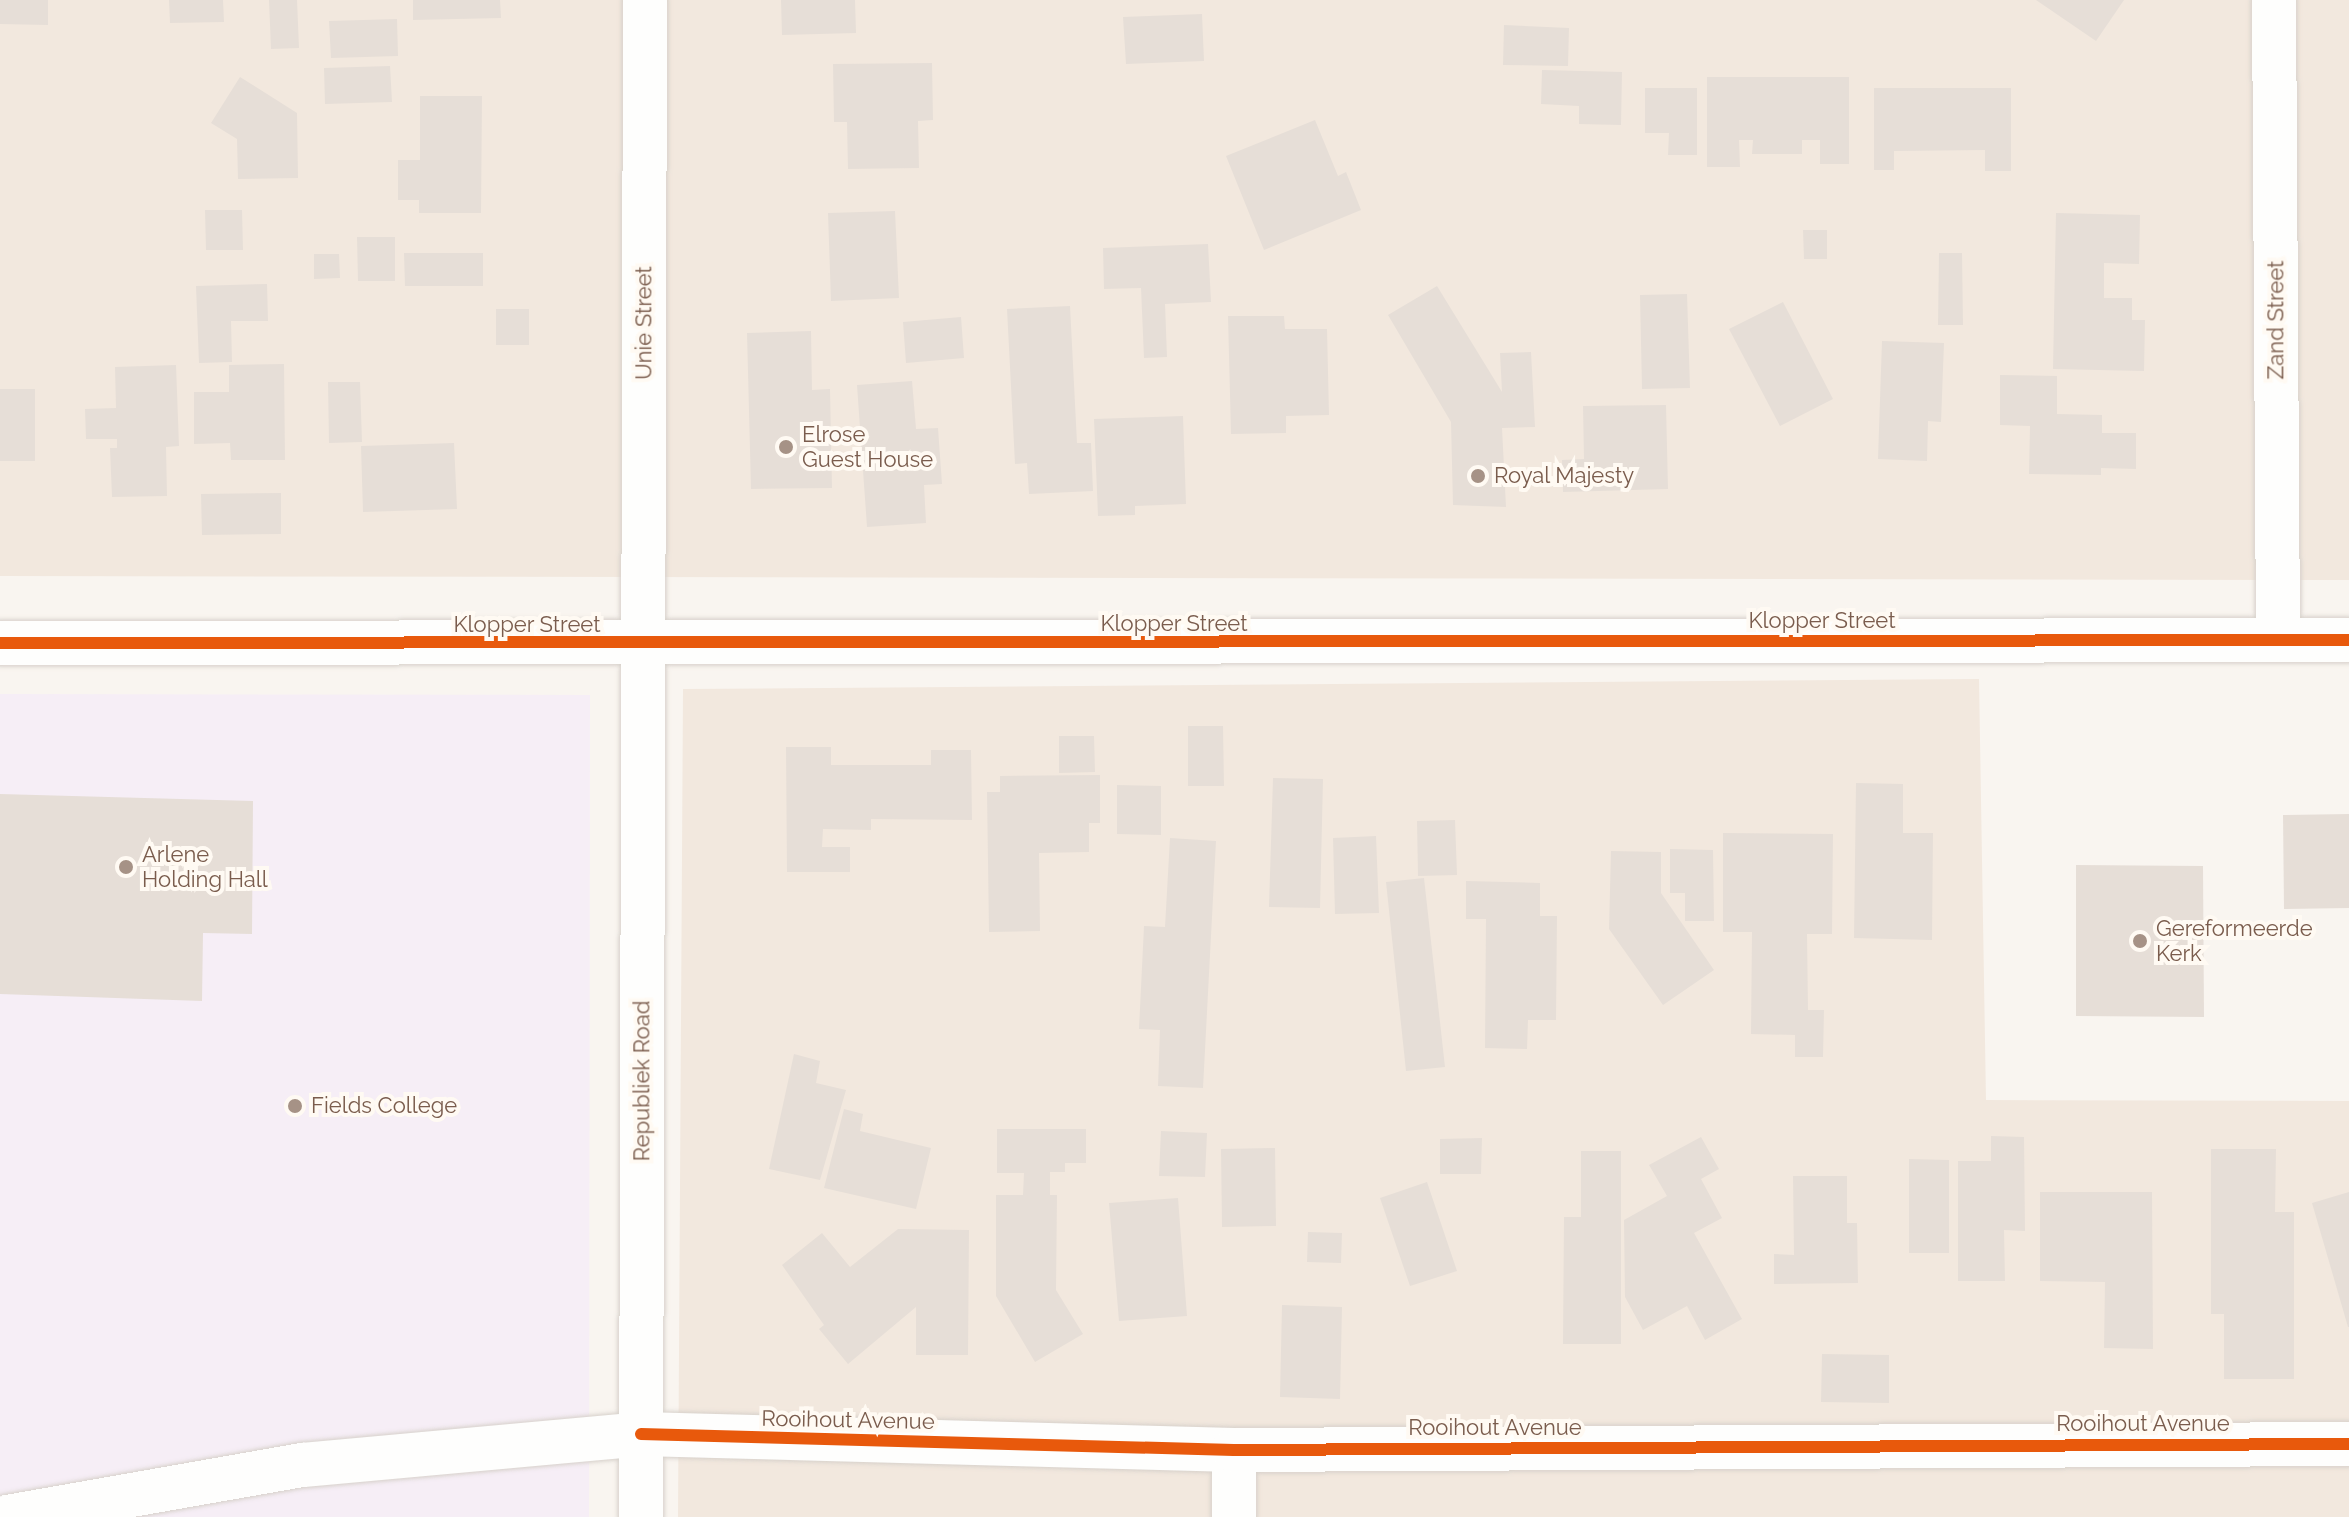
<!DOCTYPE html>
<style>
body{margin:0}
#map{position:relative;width:2349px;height:1517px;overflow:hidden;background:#f9f5f0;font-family:Raleway,sans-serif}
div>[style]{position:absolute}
.residential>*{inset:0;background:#f2e8de}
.education>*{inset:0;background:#f6eef6}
.building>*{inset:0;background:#e6ded7}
.roads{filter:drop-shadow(0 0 2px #d7d1cb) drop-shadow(0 0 2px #d7d1cb)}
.minor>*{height:44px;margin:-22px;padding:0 22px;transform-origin:22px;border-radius:22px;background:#fefefd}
.cycleway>*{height:12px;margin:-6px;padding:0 6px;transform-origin:6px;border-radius:6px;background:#e8590c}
.dots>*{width:22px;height:22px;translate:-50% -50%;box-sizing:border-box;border:4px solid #fffaf3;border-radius:50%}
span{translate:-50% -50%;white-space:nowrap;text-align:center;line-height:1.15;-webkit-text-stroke:8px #fffaf3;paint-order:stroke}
.street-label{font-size:22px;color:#7a5c4d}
.poi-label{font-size:22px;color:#7a5c4d}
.left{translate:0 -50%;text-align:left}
</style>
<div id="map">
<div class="residential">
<div style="clip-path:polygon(0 0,2349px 0,2349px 580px,0 576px)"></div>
<div style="clip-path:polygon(1979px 679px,1986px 1100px,2349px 1101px,2349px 1517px,678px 1517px,683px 689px)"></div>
</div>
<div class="education">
<div style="clip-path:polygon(0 694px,590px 695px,589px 1517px,0 1517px)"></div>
</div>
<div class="building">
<div style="clip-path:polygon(0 0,48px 0,48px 25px,0 24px)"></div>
<div style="clip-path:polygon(169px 0,223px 0,224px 22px,170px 23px)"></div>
<div style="clip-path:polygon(269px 0,297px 0,299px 48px,271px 49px)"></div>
<div style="clip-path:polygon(413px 0,500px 0,501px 18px,413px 20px)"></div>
<div style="clip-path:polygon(781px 0,855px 0,856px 33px,782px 35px)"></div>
<div style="clip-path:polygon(2036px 0,2124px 0,2096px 41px)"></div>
<div style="clip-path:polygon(1202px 14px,1204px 61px,1126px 64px,1123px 17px)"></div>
<div style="clip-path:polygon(397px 19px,398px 56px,331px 58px,329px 21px)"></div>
<div style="clip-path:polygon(1504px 25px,1569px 28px,1568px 66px,1503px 65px)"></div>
<div style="clip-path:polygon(932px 63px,933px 120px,918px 121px,919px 168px,848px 169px,847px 122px,834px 122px,833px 64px)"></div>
<div style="clip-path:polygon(390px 66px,392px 102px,325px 104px,324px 68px)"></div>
<div style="clip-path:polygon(1542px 70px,1622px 72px,1621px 125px,1579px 124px,1579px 106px,1541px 104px)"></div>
<div style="clip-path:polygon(240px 77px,297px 113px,298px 178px,238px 179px,237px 139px,211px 123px)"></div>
<div style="clip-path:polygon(1707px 77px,1849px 77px,1849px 164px,1820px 164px,1820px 140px,1802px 140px,1802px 154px,1752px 154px,1753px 140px,1739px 140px,1740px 167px,1707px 167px)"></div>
<div style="clip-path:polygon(1645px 88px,1697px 88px,1697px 155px,1668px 155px,1669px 133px,1645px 133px)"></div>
<div style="clip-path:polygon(1874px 88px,2011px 88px,2011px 171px,1985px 171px,1985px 150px,1894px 151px,1894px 170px,1874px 170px)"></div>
<div style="clip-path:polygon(420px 96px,482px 96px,481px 213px,419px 213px,419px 200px,398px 200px,398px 160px,420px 160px)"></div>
<div style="clip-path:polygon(1315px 120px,1338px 176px,1346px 172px,1361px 210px,1264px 250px,1226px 156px)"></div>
<div style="clip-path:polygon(205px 210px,242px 210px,243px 250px,206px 250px)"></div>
<div style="clip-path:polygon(895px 211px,899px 298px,831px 301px,828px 213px)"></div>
<div style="clip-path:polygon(2056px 213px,2140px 215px,2139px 264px,2104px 263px,2104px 298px,2132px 298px,2132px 320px,2145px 320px,2144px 371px,2053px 369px)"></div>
<div style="clip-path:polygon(1803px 230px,1827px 230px,1827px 259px,1804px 259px)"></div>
<div style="clip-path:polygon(357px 237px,395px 237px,395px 281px,358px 281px)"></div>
<div style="clip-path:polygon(1208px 244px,1211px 302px,1165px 304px,1167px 357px,1144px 358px,1141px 288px,1104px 289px,1103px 248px)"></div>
<div style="clip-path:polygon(404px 253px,483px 253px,483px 286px,405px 286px)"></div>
<div style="clip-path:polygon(1939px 253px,1962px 253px,1963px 325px,1938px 325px)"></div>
<div style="clip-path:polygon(314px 254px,339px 254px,340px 278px,314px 279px)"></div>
<div style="clip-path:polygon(267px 284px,268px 321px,231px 321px,232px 362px,199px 363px,196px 286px)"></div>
<div style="clip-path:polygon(1437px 286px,1502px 392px,1500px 353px,1531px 352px,1535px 427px,1502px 428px,1506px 507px,1453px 505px,1451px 422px,1388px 315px)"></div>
<div style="clip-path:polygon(1687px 294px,1690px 388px,1642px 389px,1640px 295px)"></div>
<div style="clip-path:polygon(1783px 302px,1833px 399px,1780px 426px,1729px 329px)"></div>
<div style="clip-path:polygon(1070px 306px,1077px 443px,1091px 443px,1093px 491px,1029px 494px,1027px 463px,1015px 464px,1007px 309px)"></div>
<div style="clip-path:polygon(496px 309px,529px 309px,529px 345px,496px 345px)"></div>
<div style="clip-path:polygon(1228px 316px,1284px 316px,1285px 329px,1327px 329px,1329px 415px,1286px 416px,1286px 433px,1231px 434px)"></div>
<div style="clip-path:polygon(961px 317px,964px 358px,906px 363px,903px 322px)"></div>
<div style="clip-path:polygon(811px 331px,812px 390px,830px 389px,832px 488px,751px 489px,747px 333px)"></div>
<div style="clip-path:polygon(1882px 341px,1944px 343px,1941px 422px,1928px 421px,1927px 461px,1878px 459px)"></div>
<div style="clip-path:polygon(284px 364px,285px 460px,231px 460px,230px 443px,194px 444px,194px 392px,229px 392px,229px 365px)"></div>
<div style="clip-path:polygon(176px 365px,179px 446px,166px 447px,167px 496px,112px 497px,110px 448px,117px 448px,117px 439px,86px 439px,85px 409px,116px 408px,115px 367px)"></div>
<div style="clip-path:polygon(2000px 375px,2057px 376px,2057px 414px,2102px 415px,2102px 433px,2136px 433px,2136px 469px,2101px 468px,2101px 475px,2029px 474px,2030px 426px,2000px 425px)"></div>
<div style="clip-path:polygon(912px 381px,916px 429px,938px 428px,942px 484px,924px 485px,926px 523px,867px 527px,857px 385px)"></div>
<div style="clip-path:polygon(328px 382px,360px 382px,362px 442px,329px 443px)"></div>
<div style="clip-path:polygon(0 389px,35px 389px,35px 461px,0 461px)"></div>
<div style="clip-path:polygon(1666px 405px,1668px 489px,1563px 492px,1562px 460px,1584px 459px,1583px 406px)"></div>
<div style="clip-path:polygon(1183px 416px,1186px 504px,1135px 506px,1135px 515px,1098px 516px,1094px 419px)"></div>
<div style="clip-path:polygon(454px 443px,457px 509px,363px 512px,361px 446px)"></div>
<div style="clip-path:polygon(281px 493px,281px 534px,202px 535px,201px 494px)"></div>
<div style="clip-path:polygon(1188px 726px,1223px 726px,1224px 786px,1188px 786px)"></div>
<div style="clip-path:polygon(1059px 736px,1094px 736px,1095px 772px,1059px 773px)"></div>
<div style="clip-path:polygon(786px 747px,831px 747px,831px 765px,931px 765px,931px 750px,971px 750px,972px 820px,871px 819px,871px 830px,823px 829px,822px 847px,850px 847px,850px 872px,787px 872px)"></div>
<div style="clip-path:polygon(1100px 775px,1100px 823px,1089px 823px,1089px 852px,1039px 853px,1040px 931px,989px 932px,987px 792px,1000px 792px,1000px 776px)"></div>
<div style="clip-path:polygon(1273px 778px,1323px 779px,1320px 908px,1269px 907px)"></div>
<div style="clip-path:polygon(1856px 783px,1903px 784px,1903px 833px,1933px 833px,1932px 940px,1854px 938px)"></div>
<div style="clip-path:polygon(1117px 785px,1161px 786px,1161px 835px,1117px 834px)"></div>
<div style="clip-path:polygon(0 794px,253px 801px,252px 934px,203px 933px,202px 1001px,0 994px)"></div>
<div style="clip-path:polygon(2349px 814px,2349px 908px,2284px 909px,2283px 815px)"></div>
<div style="clip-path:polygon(1455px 820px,1457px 875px,1418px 876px,1417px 821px)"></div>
<div style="clip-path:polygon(1723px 833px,1833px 834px,1832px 934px,1807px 934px,1808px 1010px,1824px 1010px,1823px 1057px,1795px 1057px,1795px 1035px,1751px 1034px,1752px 932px,1723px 932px)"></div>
<div style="clip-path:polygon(1376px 836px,1379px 913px,1335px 914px,1333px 838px)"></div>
<div style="clip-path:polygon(1170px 838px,1216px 841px,1203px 1088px,1158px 1086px,1160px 1030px,1139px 1029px,1144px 926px,1165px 927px)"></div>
<div style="clip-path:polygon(1670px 849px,1713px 850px,1714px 921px,1685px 921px,1685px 893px,1670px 893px)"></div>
<div style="clip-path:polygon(1611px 851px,1661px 852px,1661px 893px,1714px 970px,1663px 1005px,1609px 929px)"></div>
<div style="clip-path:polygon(2076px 865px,2203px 866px,2204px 1017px,2076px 1016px)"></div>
<div style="clip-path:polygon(1424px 878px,1445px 1067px,1406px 1071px,1386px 882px)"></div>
<div style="clip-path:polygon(1466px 881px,1540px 883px,1540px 916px,1557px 916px,1556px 1020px,1528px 1020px,1527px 1049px,1485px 1048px,1486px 919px,1466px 919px)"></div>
<div style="clip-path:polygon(794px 1054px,820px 1061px,816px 1083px,846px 1090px,820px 1180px,769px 1169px)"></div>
<div style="clip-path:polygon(844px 1109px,863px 1114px,860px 1131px,931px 1148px,916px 1209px,824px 1188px)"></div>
<div style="clip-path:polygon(997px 1129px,1086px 1129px,1086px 1163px,1065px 1163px,1065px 1172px,1050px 1172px,1050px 1195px,1057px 1195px,1056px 1290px,1083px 1334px,1035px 1362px,996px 1296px,996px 1195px,1023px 1195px,1024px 1173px,997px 1173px)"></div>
<div style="clip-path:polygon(1161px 1131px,1207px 1133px,1205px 1177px,1159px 1176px)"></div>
<div style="clip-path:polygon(1991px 1136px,2024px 1137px,2025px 1231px,2004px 1230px,2005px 1281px,1958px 1281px,1958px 1161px,1991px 1161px)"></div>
<div style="clip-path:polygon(1701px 1137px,1719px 1169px,1701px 1179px,1722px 1218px,1694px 1233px,1742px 1319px,1705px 1340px,1687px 1306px,1643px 1330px,1625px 1297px,1624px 1220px,1667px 1196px,1649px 1165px)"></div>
<div style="clip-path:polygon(1482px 1138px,1481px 1174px,1440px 1174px,1440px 1139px)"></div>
<div style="clip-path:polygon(1275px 1148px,1276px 1226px,1222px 1227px,1221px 1149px)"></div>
<div style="clip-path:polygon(2211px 1149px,2276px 1149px,2275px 1212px,2294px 1212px,2294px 1379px,2224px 1379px,2224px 1314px,2211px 1314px)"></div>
<div style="clip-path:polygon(1581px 1151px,1621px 1151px,1621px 1344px,1563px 1344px,1564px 1217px,1581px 1217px)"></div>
<div style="clip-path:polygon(1909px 1159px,1949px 1160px,1949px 1253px,1909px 1253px)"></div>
<div style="clip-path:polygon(1793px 1176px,1847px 1176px,1847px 1223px,1857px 1223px,1858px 1283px,1774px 1284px,1774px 1254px,1794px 1255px)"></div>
<div style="clip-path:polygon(1427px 1182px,1457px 1271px,1410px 1286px,1380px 1198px)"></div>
<div style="clip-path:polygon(2040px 1192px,2152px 1192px,2153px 1349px,2104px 1348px,2105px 1282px,2040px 1281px)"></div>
<div style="clip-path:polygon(2349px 1192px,2349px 1327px,2348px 1327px,2312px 1203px)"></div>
<div style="clip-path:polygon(1178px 1198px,1187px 1316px,1119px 1321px,1109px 1203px)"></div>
<div style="clip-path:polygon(898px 1229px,969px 1230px,968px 1355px,916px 1355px,916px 1307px,848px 1364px,819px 1329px,824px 1325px,782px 1265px,822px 1233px,850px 1267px)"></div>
<div style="clip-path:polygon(1308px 1232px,1342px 1233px,1341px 1263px,1307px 1262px)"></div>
<div style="clip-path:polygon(1282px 1305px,1342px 1307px,1340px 1399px,1280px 1397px)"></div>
<div style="clip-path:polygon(1822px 1354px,1889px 1355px,1889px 1403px,1821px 1402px)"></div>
</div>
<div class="roads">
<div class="minor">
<div style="left:2274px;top:0;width:640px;rotate:89.64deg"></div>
<div style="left:0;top:643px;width:2349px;rotate:-0.07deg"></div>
<div style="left:1234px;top:1450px;width:67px;rotate:90deg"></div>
<div style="left:7px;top:1517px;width:301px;rotate:-10deg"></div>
<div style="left:303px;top:1465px;width:339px;rotate:-5.2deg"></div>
<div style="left:641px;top:1434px;width:593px;rotate:1.55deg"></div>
<div style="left:1234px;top:1450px;width:1115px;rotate:-0.31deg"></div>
<div style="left:641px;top:1517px;width:1517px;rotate:-89.85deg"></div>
</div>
</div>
<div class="cycleway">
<div style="left:0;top:643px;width:2349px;rotate:-0.07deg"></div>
<div style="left:641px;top:1434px;width:593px;rotate:1.55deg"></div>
<div style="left:1234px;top:1450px;width:1115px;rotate:-0.31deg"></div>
</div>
<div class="dots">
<div style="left:786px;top:447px;background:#a69286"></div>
<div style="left:1478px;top:476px;background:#a69286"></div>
<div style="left:126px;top:867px;background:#a69286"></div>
<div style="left:2140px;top:941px;background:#a69286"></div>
<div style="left:295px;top:1106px;background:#a69286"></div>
</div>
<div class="street-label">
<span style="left:2276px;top:320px;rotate:-90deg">Zand Street</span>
<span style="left:644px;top:323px;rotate:-90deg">Unie Street</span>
<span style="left:1822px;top:621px">Klopper Street</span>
<span style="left:1174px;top:624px">Klopper Street</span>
<span style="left:527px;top:625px">Klopper Street</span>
<span style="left:642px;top:1081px;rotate:-90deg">Republiek Road</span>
<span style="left:848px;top:1420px;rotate:1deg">Rooihout Avenue</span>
<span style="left:2143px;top:1424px">Rooihout Avenue</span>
<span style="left:1495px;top:1428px">Rooihout Avenue</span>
</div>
<div class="poi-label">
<span class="left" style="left:802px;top:447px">Elrose<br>Guest House</span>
<span class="left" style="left:1494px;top:476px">Royal Majesty</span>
<span class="left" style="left:142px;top:867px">Arlene<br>Holding Hall</span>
<span class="left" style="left:2156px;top:941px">Gereformeerde<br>Kerk</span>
<span class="left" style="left:311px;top:1106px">Fields College</span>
</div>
</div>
